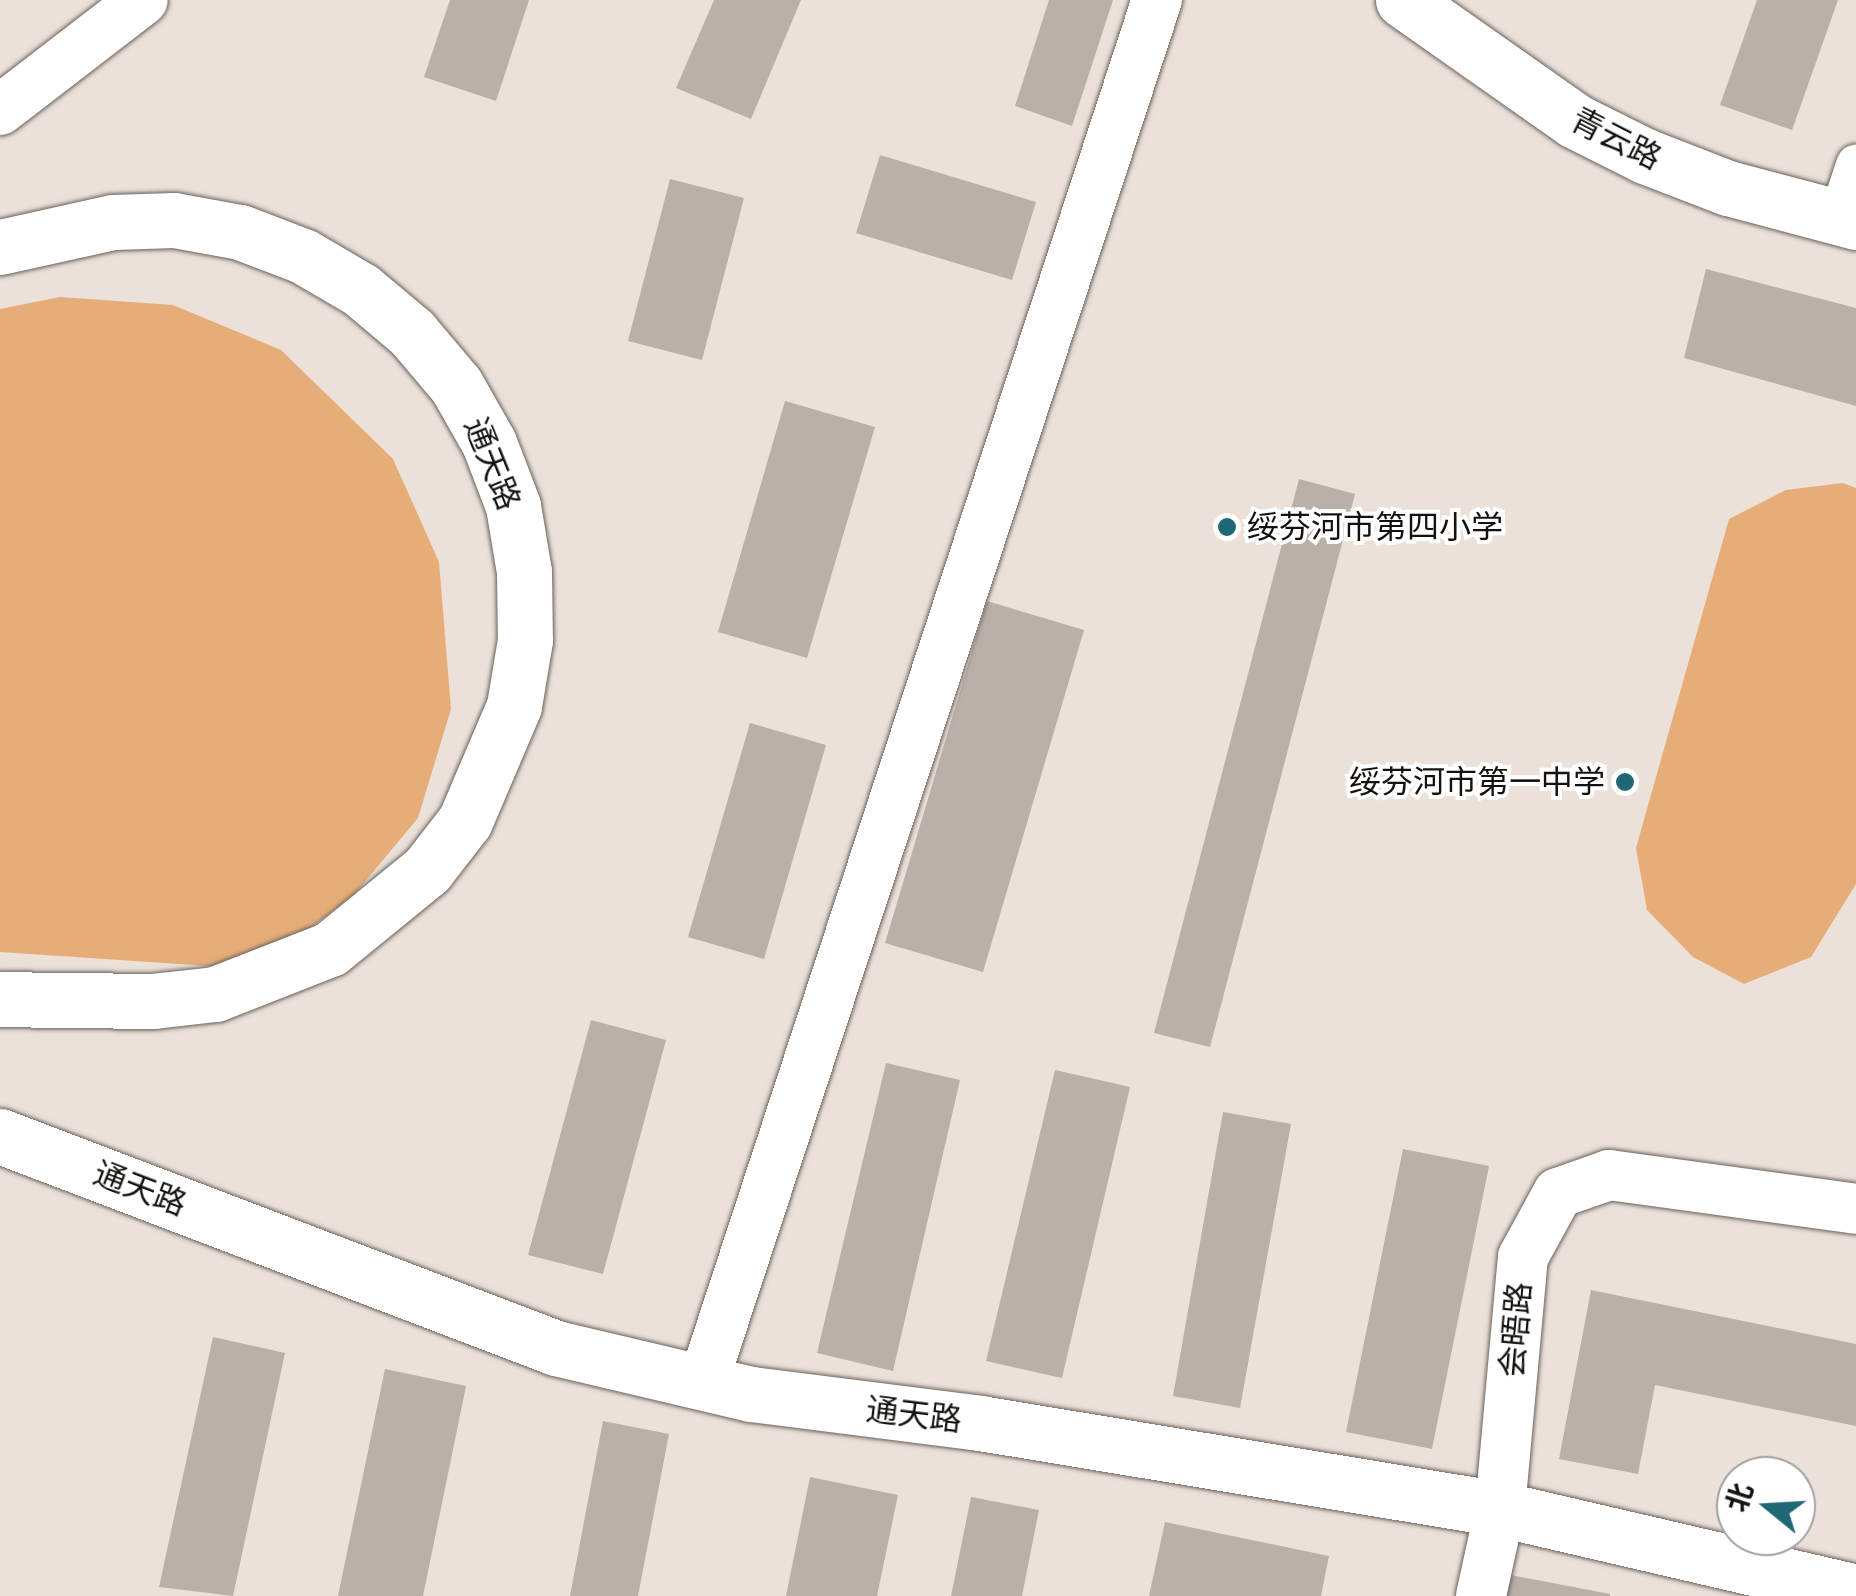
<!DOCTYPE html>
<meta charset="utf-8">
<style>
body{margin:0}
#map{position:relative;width:1856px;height:1596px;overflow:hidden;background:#ebe1d9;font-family:"Space Grotesk","Noto Sans SC",sans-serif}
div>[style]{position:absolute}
.green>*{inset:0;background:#e6ad79}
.building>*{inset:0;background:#b9b0a8}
.roads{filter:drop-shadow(0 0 2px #69615a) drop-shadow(0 0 2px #69615a)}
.minor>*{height:40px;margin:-20px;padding:0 20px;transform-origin:20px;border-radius:20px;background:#fff}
.tertiary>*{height:50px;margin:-25px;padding:0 25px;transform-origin:25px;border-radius:25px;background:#fff}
.secondary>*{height:55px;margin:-27.5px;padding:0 27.5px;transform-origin:27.5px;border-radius:27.5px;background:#fff}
.dots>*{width:28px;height:28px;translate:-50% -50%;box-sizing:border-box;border:5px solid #fff;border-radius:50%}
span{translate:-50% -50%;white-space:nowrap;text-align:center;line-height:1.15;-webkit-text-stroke:8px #fff;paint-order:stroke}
.street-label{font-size:32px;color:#14110e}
.poi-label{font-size:32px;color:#14110e}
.left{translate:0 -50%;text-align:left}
.right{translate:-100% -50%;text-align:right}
.north{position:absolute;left:1716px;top:1456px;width:100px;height:100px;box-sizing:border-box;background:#fff;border:2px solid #a1a09f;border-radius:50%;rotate:288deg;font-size:28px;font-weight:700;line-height:40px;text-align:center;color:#14110e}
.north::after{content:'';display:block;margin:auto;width:35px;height:45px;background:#206776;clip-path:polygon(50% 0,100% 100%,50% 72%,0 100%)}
</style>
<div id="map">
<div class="green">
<div style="clip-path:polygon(60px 297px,173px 305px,281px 350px,393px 459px,439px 562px,451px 709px,418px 818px,353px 896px,299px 936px,224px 967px,0 952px,0 309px)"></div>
<div style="clip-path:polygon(1843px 483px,1856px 488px,1856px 884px,1811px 957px,1744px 984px,1693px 957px,1647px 910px,1636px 848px,1729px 519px,1786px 490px)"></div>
</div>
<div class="building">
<div style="clip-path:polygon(450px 0,529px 0,496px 101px,424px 77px)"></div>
<div style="clip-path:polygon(714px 0,801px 0,751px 119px,676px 88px)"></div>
<div style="clip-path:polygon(1049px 0,1113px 0,1072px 126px,1015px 106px)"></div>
<div style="clip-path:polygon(1757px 0,1838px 0,1792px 130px,1720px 105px)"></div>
<div style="clip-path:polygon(880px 155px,1036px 202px,1012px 280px,856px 233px)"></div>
<div style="clip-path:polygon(670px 179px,744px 198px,702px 360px,628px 341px)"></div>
<div style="clip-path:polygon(1706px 269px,1856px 308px,1856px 406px,1684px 358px)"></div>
<div style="clip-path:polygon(785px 401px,875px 427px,807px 658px,718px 632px)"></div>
<div style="clip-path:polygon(1299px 479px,1355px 494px,1210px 1047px,1154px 1033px)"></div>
<div style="clip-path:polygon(987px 601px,1084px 630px,983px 972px,885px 943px)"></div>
<div style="clip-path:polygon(750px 723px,826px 745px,764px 959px,688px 937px)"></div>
<div style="clip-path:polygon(591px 1020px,666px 1040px,603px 1274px,528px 1255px)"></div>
<div style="clip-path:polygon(886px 1063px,960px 1080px,893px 1371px,817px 1353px)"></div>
<div style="clip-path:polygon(1055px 1070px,1130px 1087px,1062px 1378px,986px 1361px)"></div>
<div style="clip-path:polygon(1223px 1112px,1291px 1124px,1240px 1408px,1173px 1396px)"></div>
<div style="clip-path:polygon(1403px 1149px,1489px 1166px,1432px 1449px,1346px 1432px)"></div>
<div style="clip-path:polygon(1591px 1290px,1856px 1344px,1856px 1426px,1655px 1385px,1638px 1474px,1559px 1459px)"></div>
<div style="clip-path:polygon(213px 1337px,285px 1353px,233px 1596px,159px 1587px)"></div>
<div style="clip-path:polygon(385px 1369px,466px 1386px,423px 1596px,338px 1596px)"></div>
<div style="clip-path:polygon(603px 1421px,669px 1434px,638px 1596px,570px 1596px)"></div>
<div style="clip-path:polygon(810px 1477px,898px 1495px,877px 1596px,786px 1596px)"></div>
<div style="clip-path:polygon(971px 1497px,1039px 1510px,1022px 1596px,951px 1596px)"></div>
<div style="clip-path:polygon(1165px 1522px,1329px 1556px,1321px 1596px,1149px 1596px)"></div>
<div style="clip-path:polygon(1500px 1573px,1610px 1594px,1610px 1596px,1496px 1596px)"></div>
</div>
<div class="roads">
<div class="minor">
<div style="left:1839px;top:217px;width:55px;rotate:-71.9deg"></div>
</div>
<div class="tertiary">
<div style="left:0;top:110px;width:180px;rotate:-37.6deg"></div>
<div style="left:703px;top:1383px;width:1456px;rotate:-71.83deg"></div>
<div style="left:1481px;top:1596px;width:89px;rotate:-77.7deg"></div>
<div style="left:1500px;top:1509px;width:253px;rotate:-84.8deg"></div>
<div style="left:1523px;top:1257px;width:73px;rotate:-61.3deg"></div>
<div style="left:1558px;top:1193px;width:54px;rotate:-19.4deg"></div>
<div style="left:1609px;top:1175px;width:249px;rotate:7.8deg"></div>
</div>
<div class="secondary">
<div style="left:1403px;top:0;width:210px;rotate:35.1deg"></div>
<div style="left:1575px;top:121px;width:78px;rotate:26.6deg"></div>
<div style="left:1645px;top:156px;width:89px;rotate:21.1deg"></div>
<div style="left:1728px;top:188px;width:132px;rotate:14.9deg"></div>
<div style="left:0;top:247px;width:116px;rotate:-12.5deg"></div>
<div style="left:113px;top:222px;width:61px;rotate:-1.9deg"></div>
<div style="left:174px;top:220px;width:67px;rotate:10.3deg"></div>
<div style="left:240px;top:232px;width:67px;rotate:20.9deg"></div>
<div style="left:303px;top:256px;width:67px;rotate:30.4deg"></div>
<div style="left:361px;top:290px;width:67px;rotate:40.1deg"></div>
<div style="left:412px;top:333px;width:68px;rotate:49.8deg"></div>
<div style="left:456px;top:385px;width:67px;rotate:60.4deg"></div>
<div style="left:489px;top:443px;width:67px;rotate:69.1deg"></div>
<div style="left:513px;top:506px;width:67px;rotate:80.5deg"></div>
<div style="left:524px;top:572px;width:68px;rotate:89.2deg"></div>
<div style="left:525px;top:640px;width:67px;rotate:99.5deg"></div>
<div style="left:514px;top:706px;width:125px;rotate:113.1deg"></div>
<div style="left:465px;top:821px;width:62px;rotate:127.8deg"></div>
<div style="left:427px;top:870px;width:125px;rotate:140.8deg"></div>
<div style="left:330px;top:949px;width:123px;rotate:158.6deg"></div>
<div style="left:215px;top:994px;width:62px;rotate:173.6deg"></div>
<div style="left:153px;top:1001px;width:153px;rotate:-179.3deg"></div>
<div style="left:0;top:1136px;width:595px;rotate:20.87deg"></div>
<div style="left:556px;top:1348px;width:200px;rotate:13.3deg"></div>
<div style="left:751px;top:1394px;width:231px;rotate:7.2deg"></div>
<div style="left:980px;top:1423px;width:527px;rotate:9.39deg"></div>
<div style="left:1500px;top:1509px;width:366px;rotate:13.1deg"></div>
</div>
</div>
<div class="dots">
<div style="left:1227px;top:527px;background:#206776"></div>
<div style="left:1625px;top:782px;background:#206776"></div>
</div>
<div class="street-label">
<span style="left:1616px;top:139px;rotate:27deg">青云路</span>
<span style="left:492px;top:464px;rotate:68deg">通天路</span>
<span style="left:140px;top:1189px;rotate:21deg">通天路</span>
<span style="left:1516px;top:1330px;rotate:-85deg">会晤路</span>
<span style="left:914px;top:1415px;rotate:7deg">通天路</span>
</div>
<div class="poi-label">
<span class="left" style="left:1247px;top:527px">绥芬河市第四小学</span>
<span class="right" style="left:1605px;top:782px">绥芬河市第一中学</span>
</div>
<div class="north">北</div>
</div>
